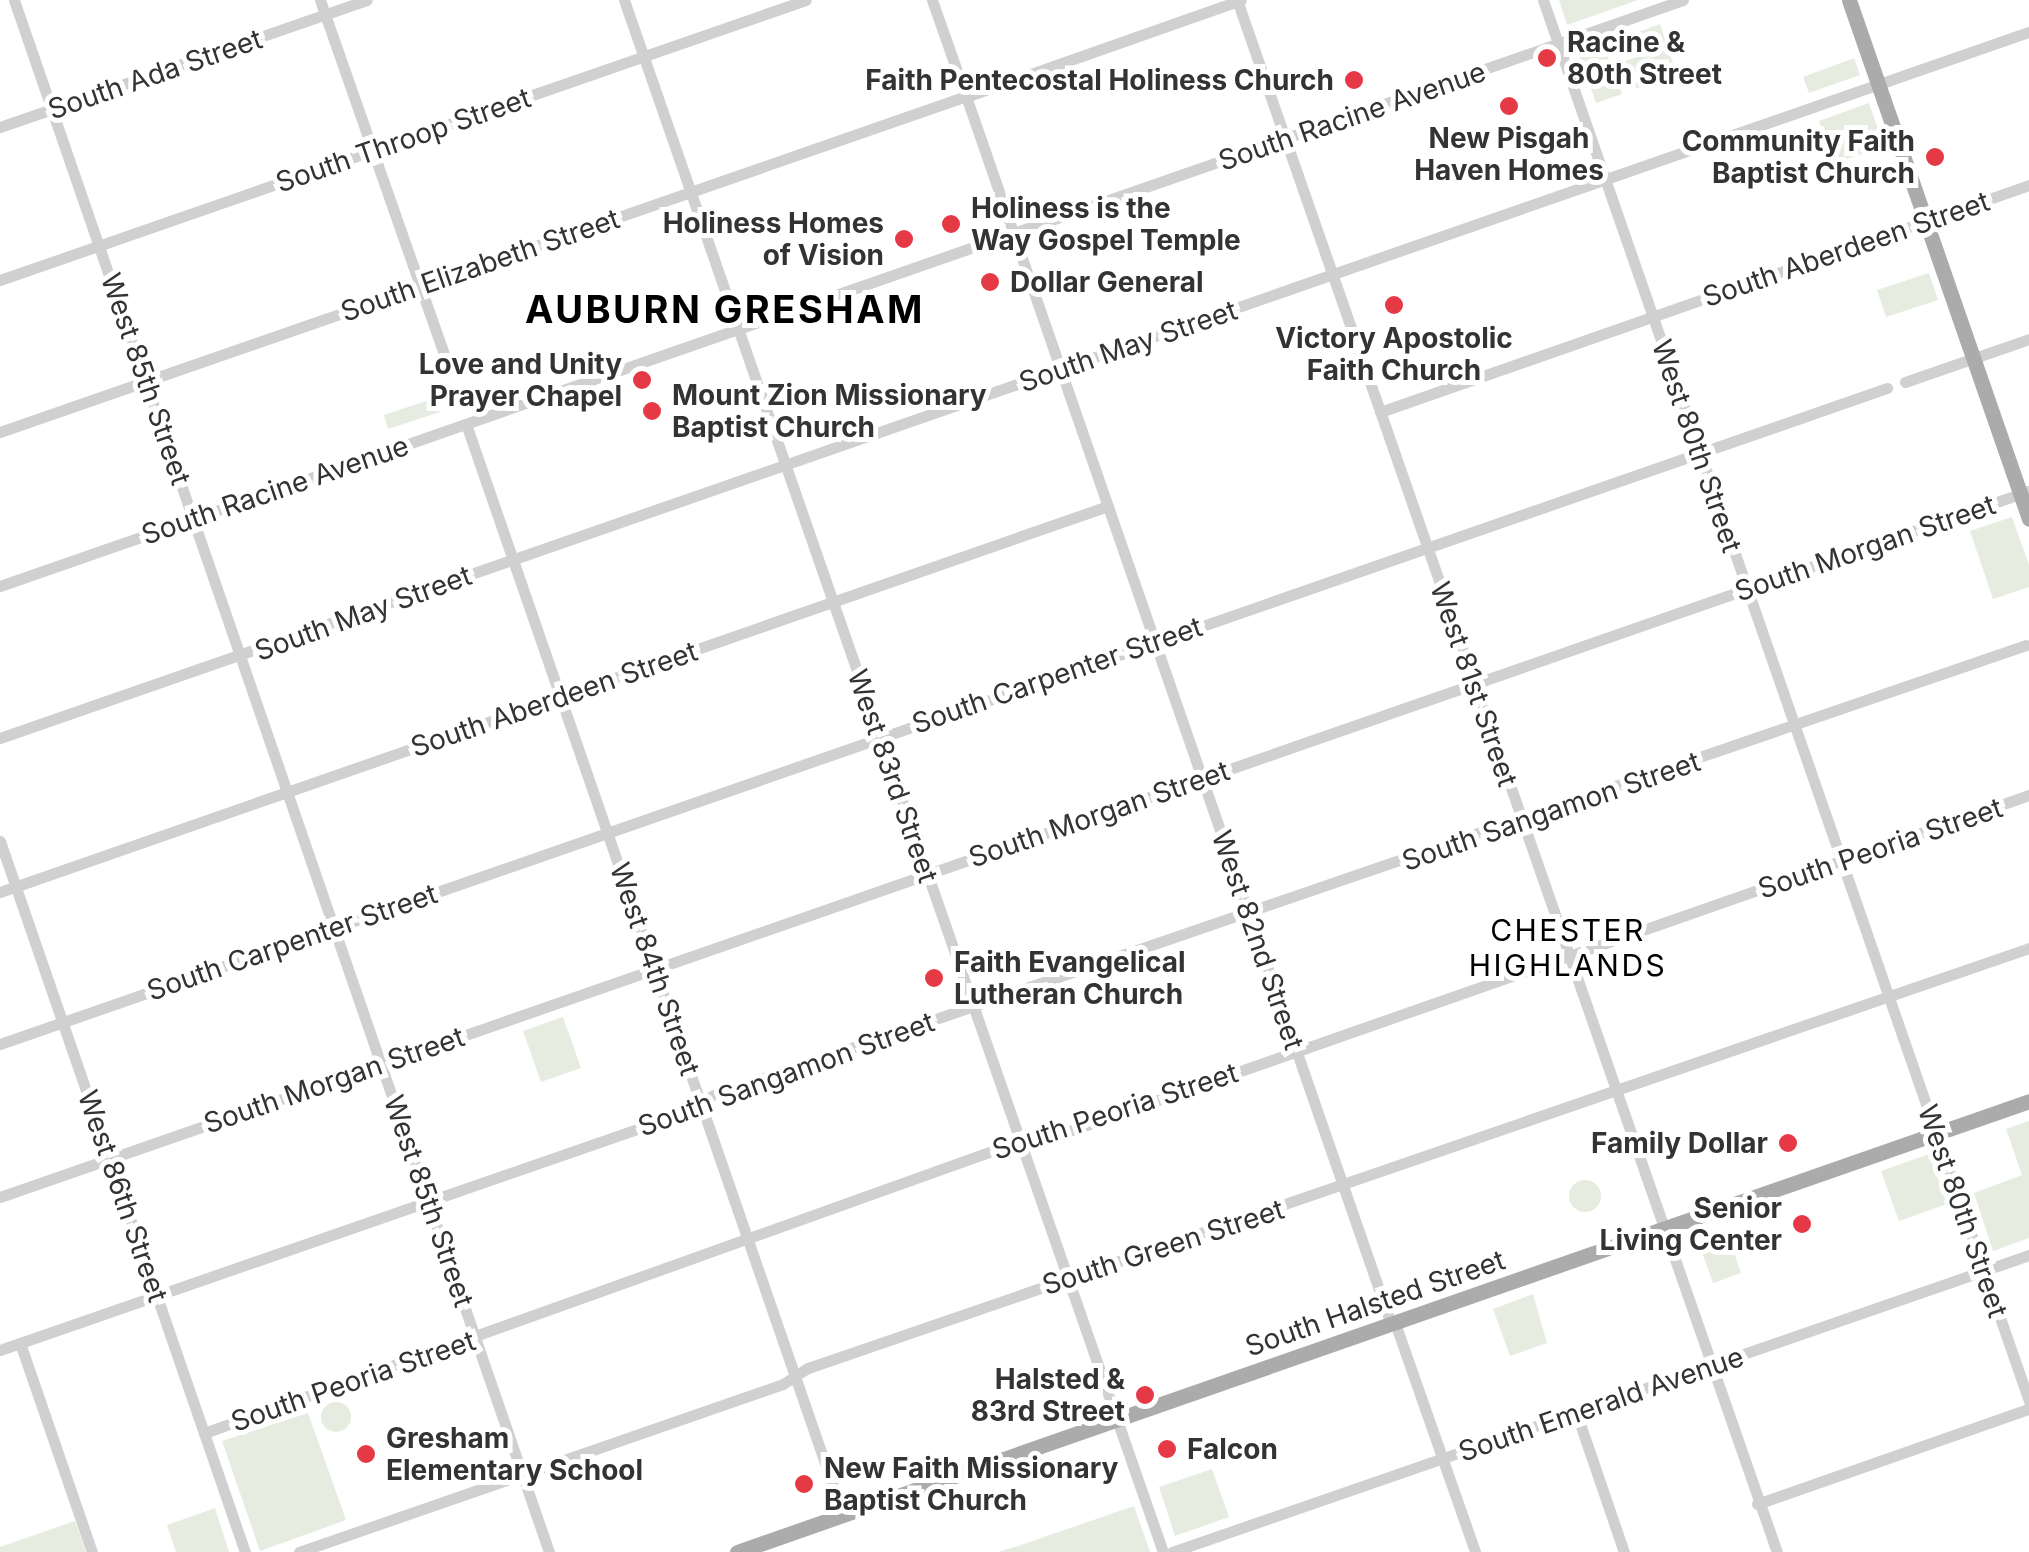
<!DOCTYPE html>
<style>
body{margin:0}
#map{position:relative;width:2029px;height:1552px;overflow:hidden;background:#fff;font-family:Inter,sans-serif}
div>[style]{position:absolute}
.green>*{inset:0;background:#e6ecdf}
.round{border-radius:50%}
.minor>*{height:11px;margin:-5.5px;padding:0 5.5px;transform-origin:5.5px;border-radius:5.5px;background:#d0d0d0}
.major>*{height:15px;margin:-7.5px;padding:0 7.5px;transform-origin:7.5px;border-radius:7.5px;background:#ababab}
.dots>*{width:28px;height:28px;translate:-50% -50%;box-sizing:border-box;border:5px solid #fff;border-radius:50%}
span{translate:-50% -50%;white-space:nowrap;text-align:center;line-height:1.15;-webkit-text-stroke:10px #fff;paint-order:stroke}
.poi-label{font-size:28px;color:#333;font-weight:700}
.left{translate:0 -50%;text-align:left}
.right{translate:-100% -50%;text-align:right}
.street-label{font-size:28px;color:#333}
.neighbourhood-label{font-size:30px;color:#000;letter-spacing:2.5px}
.district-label{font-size:38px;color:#000;font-weight:700;letter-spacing:2.5px}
</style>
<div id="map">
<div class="green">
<div style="clip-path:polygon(1559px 0,1638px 0,1567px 25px)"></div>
<div style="clip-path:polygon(1660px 24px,1676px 72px,1635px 89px,1625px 61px,1637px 57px,1630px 35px)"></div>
<div style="clip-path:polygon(1603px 43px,1622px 94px,1596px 103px,1578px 52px)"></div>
<div style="clip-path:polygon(1854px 58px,1860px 75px,1809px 93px,1803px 77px)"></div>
<div style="clip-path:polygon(1869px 103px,1884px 146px,1833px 164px,1819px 121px)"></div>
<div style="clip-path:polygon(1929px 273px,1938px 300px,1886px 317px,1877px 290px)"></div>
<div style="clip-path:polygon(435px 398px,440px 412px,388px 429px,384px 415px)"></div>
<div style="clip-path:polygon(2012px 517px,2029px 565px,2029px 587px,1993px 599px,1970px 531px)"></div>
<div style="clip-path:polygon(563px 1017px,581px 1068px,541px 1082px,523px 1031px)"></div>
<div style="clip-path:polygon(2029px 1121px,2029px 1238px,1993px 1251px,1974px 1193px,2022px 1175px,2006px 1129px)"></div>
<div style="clip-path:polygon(1929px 1154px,1947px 1204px,1899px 1221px,1881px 1171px)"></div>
<div class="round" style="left:1569px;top:1180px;width:32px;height:32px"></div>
<div style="clip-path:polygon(1712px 1230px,1720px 1253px,1733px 1249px,1741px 1273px,1713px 1283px,1696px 1236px)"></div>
<div style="clip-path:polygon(1533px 1294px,1547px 1343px,1510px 1356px,1493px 1309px)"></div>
<div class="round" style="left:321px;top:1402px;width:30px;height:30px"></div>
<div style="clip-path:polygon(308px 1413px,346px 1520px,260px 1551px,222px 1441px)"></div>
<div style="clip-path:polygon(1212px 1469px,1229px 1517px,1175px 1536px,1159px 1487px)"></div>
<div style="clip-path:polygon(1134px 1506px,1150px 1552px,998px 1552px,1018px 1546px)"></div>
<div style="clip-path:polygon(215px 1508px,229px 1552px,176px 1552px,167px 1525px)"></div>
<div style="clip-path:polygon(75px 1521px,86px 1552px,0 1552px,0 1547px)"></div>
</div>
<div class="minor">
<div style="left:14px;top:0;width:1642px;rotate:70.98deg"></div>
<div style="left:320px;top:0;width:376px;rotate:70.7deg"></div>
<div style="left:624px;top:0;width:1643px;rotate:70.85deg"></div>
<div style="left:932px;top:0;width:96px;rotate:70.6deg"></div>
<div style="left:1237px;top:0;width:1643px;rotate:70.82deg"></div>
<div style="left:1543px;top:0;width:1483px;rotate:70.87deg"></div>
<div style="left:971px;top:95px;width:286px;rotate:-19.4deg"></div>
<div style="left:968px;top:102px;width:1293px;rotate:70.91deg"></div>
<div style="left:0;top:127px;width:388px;rotate:-19.1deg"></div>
<div style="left:0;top:280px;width:853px;rotate:-19.16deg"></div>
<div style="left:1905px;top:382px;width:131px;rotate:-19.1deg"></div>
<div style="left:1380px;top:412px;width:688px;rotate:-19.28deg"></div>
<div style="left:466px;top:424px;width:1154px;rotate:70.94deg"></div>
<div style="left:0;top:432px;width:1017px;rotate:-19.17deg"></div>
<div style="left:0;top:586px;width:1782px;rotate:-19.2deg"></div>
<div style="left:0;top:738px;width:2148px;rotate:-19.19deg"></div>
<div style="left:0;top:841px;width:752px;rotate:70.99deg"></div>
<div style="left:0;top:892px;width:1173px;rotate:-19.21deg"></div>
<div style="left:0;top:1044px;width:1998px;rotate:-19.17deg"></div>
<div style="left:0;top:1197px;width:2148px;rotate:-19.19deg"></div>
<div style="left:1395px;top:1323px;width:243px;rotate:70.7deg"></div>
<div style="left:20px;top:1343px;width:221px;rotate:71deg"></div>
<div style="left:0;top:1350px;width:729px;rotate:-19.13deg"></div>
<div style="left:689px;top:1111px;width:30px;rotate:-33deg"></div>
<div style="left:714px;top:1095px;width:1387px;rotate:-18.93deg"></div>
<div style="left:1576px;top:1412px;width:148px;rotate:71.1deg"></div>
<div style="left:204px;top:1433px;width:855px;rotate:-19.69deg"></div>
<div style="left:1009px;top:1145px;width:26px;rotate:-4deg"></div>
<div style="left:1035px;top:1143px;width:1053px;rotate:-19.3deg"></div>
<div style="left:1757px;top:1504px;width:288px;rotate:-19.3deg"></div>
<div style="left:299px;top:1552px;width:512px;rotate:-19.14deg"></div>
<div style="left:783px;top:1384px;width:30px;rotate:-33deg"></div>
<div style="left:808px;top:1368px;width:1291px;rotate:-18.98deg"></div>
<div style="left:1172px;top:1552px;width:907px;rotate:-19.11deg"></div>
</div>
<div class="major">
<div style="left:1849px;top:0;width:549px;rotate:70.87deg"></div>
<div style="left:737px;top:1552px;width:1368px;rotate:-19.24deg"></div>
</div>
<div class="dots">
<div style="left:1547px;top:58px;background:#e63946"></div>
<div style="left:1354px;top:80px;background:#e63946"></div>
<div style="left:1509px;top:106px;background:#e63946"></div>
<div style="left:1935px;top:157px;background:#e63946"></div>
<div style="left:951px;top:224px;background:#e63946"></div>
<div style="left:904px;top:239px;background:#e63946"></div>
<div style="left:990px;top:282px;background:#e63946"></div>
<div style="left:1394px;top:305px;background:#e63946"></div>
<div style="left:642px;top:380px;background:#e63946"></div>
<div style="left:652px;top:411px;background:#e63946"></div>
<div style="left:934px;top:978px;background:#e63946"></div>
<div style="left:1788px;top:1143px;background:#e63946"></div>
<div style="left:1802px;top:1224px;background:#e63946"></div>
<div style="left:1145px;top:1395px;background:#e63946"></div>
<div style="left:1167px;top:1449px;background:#e63946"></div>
<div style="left:366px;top:1454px;background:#e63946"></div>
<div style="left:804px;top:1484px;background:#e63946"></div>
</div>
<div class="poi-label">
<span class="left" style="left:1567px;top:58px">Racine &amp;<br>80th Street</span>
<span class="right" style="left:1334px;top:80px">Faith Pentecostal Holiness Church</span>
<span style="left:1509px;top:154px">New Pisgah<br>Haven Homes</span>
<span class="right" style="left:1915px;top:157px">Community Faith<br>Baptist Church</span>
<span class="left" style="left:971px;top:224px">Holiness is the<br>Way Gospel Temple</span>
<span class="right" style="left:884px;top:239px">Holiness Homes<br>of Vision</span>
<span class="left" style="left:1010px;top:282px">Dollar General</span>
<span style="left:1394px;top:354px">Victory Apostolic<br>Faith Church</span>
<span class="right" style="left:622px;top:380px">Love and Unity<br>Prayer Chapel</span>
<span class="left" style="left:672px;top:411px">Mount Zion Missionary<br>Baptist Church</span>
<span class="left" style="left:954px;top:978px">Faith Evangelical<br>Lutheran Church</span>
<span class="right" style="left:1768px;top:1143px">Family Dollar</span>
<span class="right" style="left:1782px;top:1224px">Senior<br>Living Center</span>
<span class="right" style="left:1125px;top:1395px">Halsted &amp;<br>83rd Street</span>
<span class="left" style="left:386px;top:1454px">Gresham<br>Elementary School</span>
<span class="left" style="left:1187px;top:1449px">Falcon</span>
<span class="left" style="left:824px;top:1484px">New Faith Missionary<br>Baptist Church</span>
</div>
<div class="street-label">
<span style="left:155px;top:74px;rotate:-19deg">South Ada Street</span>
<span style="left:1352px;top:116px;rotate:-19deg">South Racine Avenue</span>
<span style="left:403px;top:140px;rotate:-19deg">South Throop Street</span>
<span style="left:1846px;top:249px;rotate:-19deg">South Aberdeen Street</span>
<span style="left:480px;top:265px;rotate:-19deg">South Elizabeth Street</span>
<span style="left:1128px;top:346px;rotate:-19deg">South May Street</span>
<span style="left:146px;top:379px;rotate:71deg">West 85th Street</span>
<span style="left:1697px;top:446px;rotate:71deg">West 80th Street</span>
<span style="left:275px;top:490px;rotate:-19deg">South Racine Avenue</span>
<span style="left:1865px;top:548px;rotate:-19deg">South Morgan Street</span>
<span style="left:363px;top:613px;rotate:-20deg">South May Street</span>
<span style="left:1057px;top:675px;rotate:-19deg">South Carpenter Street</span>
<span style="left:1474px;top:684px;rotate:71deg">West 81st Street</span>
<span style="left:554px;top:699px;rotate:-19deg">South Aberdeen Street</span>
<span style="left:893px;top:776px;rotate:71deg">West 83rd Street</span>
<span style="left:1551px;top:811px;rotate:-19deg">South Sangamon Street</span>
<span style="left:1099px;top:814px;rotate:-19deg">South Morgan Street</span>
<span style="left:1880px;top:848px;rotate:-19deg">South Peoria Street</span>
<span style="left:1258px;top:940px;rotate:71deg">West 82nd Street</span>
<span style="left:292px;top:942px;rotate:-19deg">South Carpenter Street</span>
<span style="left:655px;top:969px;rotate:71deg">West 84th Street</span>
<span style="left:786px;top:1074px;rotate:-20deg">South Sangamon Street</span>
<span style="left:334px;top:1080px;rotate:-19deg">South Morgan Street</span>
<span style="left:1115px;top:1111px;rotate:-18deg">South Peoria Street</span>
<span style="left:123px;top:1196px;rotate:71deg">West 86th Street</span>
<span style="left:429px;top:1201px;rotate:71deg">West 85th Street</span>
<span style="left:1963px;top:1211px;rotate:71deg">West 80th Street</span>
<span style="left:1163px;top:1247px;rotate:-18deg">South Green Street</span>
<span style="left:1375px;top:1303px;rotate:-19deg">South Halsted Street</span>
<span style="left:353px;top:1381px;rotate:-19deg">South Peoria Street</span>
<span style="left:1601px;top:1404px;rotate:-19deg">South Emerald Avenue</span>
</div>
<div class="neighbourhood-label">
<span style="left:1568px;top:947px">CHESTER<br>HIGHLANDS</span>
</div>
<div class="district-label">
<span style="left:725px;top:310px">AUBURN GRESHAM</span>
</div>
</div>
